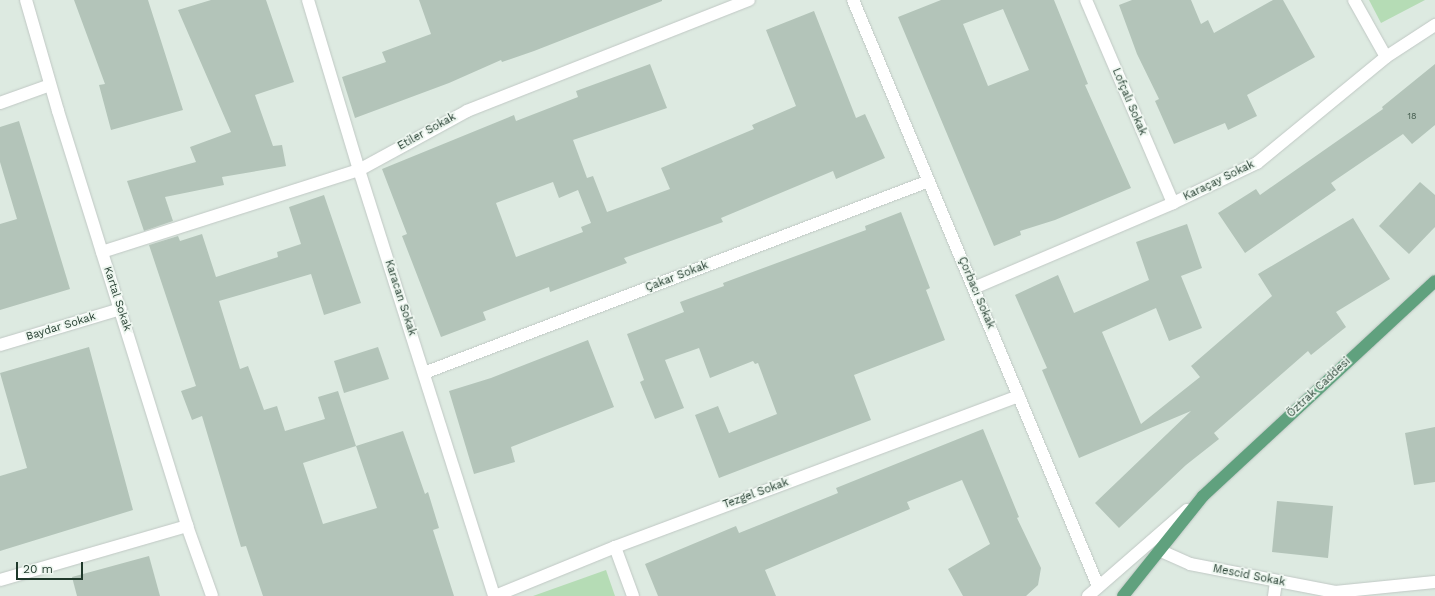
<!DOCTYPE html>
<meta charset="utf-8">
<style>
body{margin:0}
#map{position:relative;width:1435px;height:596px;overflow:hidden;background:#ddeae1;font-family:"Work Sans",sans-serif}
div>[style]{position:absolute}
.green>*{inset:0;background:#b5dcb5}
.building>*{inset:0;background:#b3c4b9}
.roads{filter:drop-shadow(0 0 1px #c0c8c4) drop-shadow(0 0 1px #c0c8c4)}
.pedestrian>*{height:12px;margin:-6px;padding:0 6px;transform-origin:6px;border-radius:6px;background:#fff}
.minor>*{height:12px;margin:-6px;padding:0 6px;transform-origin:6px;border-radius:6px;background:#fff}
.tertiary>*{height:12px;margin:-6px;padding:0 6px;transform-origin:6px;border-radius:6px;background:#fff}
.primary>*{height:12px;margin:-6px;padding:0 6px;transform-origin:6px;border-radius:6px;background:#60a17e}
span{translate:-50% -50%;white-space:nowrap;text-align:center;line-height:1.15;-webkit-text-stroke:3.5px #edf6ef;paint-order:stroke}
.number-label{font-size:9px;color:#445c4e}
.number-label span{-webkit-text-stroke-width:0}
.street-label{font-size:11px;color:#1f392b}
.scale{position:absolute;left:16px;top:562px;width:67px;height:18px;box-sizing:border-box;border:2px solid #1f392b;border-top:0;padding-left:5px;font-size:12px;line-height:14px;white-space:nowrap;color:#1f392b;-webkit-text-stroke:3px #edf6ef;paint-order:stroke}
</style>
<div id="map">
<div class="green">
<div style="clip-path:polygon(1369px 0,1425px 0,1381px 23px)"></div>
<div style="clip-path:polygon(606px 570px,615px 596px,533px 596px)"></div>
</div>
<div class="building">
<div style="clip-path:polygon(74px 0,148px 0,183px 110px,111px 130px,99px 85px,105px 84px)"></div>
<div style="clip-path:polygon(211px 0,266px 0,294px 82px,255px 95px,273px 146px,282px 145px,286px 166px,222px 177px,224px 185px,165px 197px,173px 221px,144px 231px,127px 181px,196px 162px,190px 147px,231px 132px,178px 10px)"></div>
<div style="clip-path:polygon(419px 0,662px 0,662px 1px,534px 51px,502px 62px,501px 60px,449px 83px,355px 118px,342px 77px,386px 62px,382px 52px,431px 34px)"></div>
<div style="clip-path:polygon(evenodd,941px 0,1054px 0,1088px 84px,1085px 85px,1131px 188px,1055px 220px,1020px 231px,1021px 235px,994px 246px,898px 17px,941px 0,1003px 9px,1029px 70px,988px 86px,963px 24px,1003px 9px)"></div>
<div style="clip-path:polygon(1132px 0,1191px 0,1201px 24px,1208px 20px,1214px 33px,1273px 0,1283px 0,1315px 57px,1247px 95px,1257px 116px,1228px 130px,1225px 123px,1174px 144px,1155px 101px,1159px 99px,1137px 54px,1119px 5px)"></div>
<div style="clip-path:polygon(evenodd,814px 11px,856px 118px,865px 114px,885px 158px,836px 179px,833px 171px,721px 218px,723px 222px,624px 258px,627px 263px,550px 292px,549px 287px,483px 312px,486px 320px,441px 337px,402px 236px,407px 234px,382px 169px,514px 115px,516px 121px,578px 97px,576px 91px,650px 64px,667px 108px,573px 140px,587px 178px,593px 176px,607px 212px,670px 189px,661px 168px,754px 129px,752px 125px,796px 106px,766px 30px,814px 11px,553px 182px,559px 198px,578px 190px,591px 223px,581px 227px,583px 232px,516px 257px,496px 203px,553px 182px)"></div>
<div style="clip-path:polygon(1435px 64px,1435px 125px,1412px 144px,1403px 134px,1331px 183px,1336px 190px,1245px 253px,1218px 213px,1256px 189px,1260px 195px,1383px 109px,1382px 107px)"></div>
<div style="clip-path:polygon(19px 121px,70px 289px,0 310px,0 224px,17px 219px,0 162px,0 127px)"></div>
<div style="clip-path:polygon(1420px 182px,1435px 195px,1435px 227px,1409px 254px,1379px 226px)"></div>
<div style="clip-path:polygon(evenodd,324px 195px,361px 303px,324px 315px,311px 274px,219px 301px,240px 369px,248px 366px,264px 410px,277px 406px,285px 431px,325px 419px,318px 397px,338px 391px,356px 446px,403px 431px,425px 494px,428px 492px,439px 528px,433px 530px,454px 596px,263px 596px,246px 546px,241px 547px,202px 416px,192px 420px,181px 391px,196px 386px,149px 245px,178px 236px,180px 241px,202px 234px,216px 277px,278px 257px,277px 252px,301px 244px,289px 207px,324px 195px,356px 446px,377px 508px,323px 524px,303px 463px,356px 446px)"></div>
<div style="clip-path:polygon(901px 212px,930px 288px,926px 290px,945px 340px,854px 375px,871px 420px,719px 478px,695px 415px,718px 406px,729px 433px,777px 414px,758px 363px,755px 364px,753px 361px,710px 378px,699px 348px,665px 360px,684px 408px,655px 419px,640px 382px,644px 380px,627px 334px,684px 312px,680px 302px,724px 286px,723px 283px,866px 230px,865px 226px)"></div>
<div style="clip-path:polygon(1353px 218px,1390px 279px,1336px 312px,1346px 327px,1311px 355px,1308px 351px,1214px 433px,1219px 439px,1186px 465px,1119px 528px,1095px 503px,1191px 411px,1079px 458px,1042px 370px,1047px 368px,1015px 295px,1058px 275px,1074px 313px,1149px 280px,1136px 242px,1187px 224px,1202px 268px,1181px 276px,1202px 328px,1169px 341px,1156px 308px,1102px 332px,1141px 424px,1200px 377px,1191px 366px,1272px 296px,1258px 274px)"></div>
<div style="clip-path:polygon(588px 340px,614px 407px,511px 447px,515px 462px,474px 474px,449px 391px,491px 378px)"></div>
<div style="clip-path:polygon(89px 347px,133px 510px,0 551px,0 476px,27px 468px,0 373px)"></div>
<div style="clip-path:polygon(378px 347px,389px 379px,344px 393px,334px 361px)"></div>
<div style="clip-path:polygon(1435px 427px,1435px 482px,1414px 485px,1405px 433px)"></div>
<div style="clip-path:polygon(983px 429px,1019px 517px,1017px 518px,1041px 568px,1038px 585px,1026px 596px,963px 596px,948px 569px,990px 544px,962px 480px,907px 502px,910px 509px,765px 570px,776px 596px,658px 596px,645px 564px,736px 526px,739px 533px,838px 493px,836px 488px)"></div>
<div style="clip-path:polygon(1277px 501px,1333px 506px,1328px 558px,1272px 552px)"></div>
<div style="clip-path:polygon(149px 556px,160px 596px,77px 596px,72px 577px)"></div>
</div>
<div class="roads">
<div class="pedestrian">
<div style="left:1088px;top:596px;width:131px;rotate:-41deg"></div>
</div>
<div class="minor">
<div style="left:308px;top:0;width:177px;rotate:73.3deg"></div>
<div style="left:359px;top:170px;width:447px;rotate:72.4deg"></div>
<div style="left:853px;top:0;width:635px;rotate:67.31deg"></div>
<div style="left:1086px;top:0;width:221px;rotate:66.8deg"></div>
<div style="left:1354px;top:0;width:65px;rotate:60.7deg"></div>
<div style="left:0;top:103px;width:53px;rotate:-19.8deg"></div>
<div style="left:102px;top:252px;width:270px;rotate:-17.7deg"></div>
<div style="left:359px;top:170px;width:123px;rotate:-28.6deg"></div>
<div style="left:467px;top:111px;width:303px;rotate:-21.5deg"></div>
<div style="left:974px;top:288px;width:216px;rotate:-23.1deg"></div>
<div style="left:1173px;top:203px;width:93px;rotate:-25.5deg"></div>
<div style="left:1257px;top:163px;width:167px;rotate:-39.4deg"></div>
<div style="left:1386px;top:57px;width:59px;rotate:-33.1deg"></div>
<div style="left:0;top:345px;width:126px;rotate:-16.6deg"></div>
<div style="left:424px;top:373px;width:540px;rotate:-20.82deg"></div>
<div style="left:615px;top:547px;width:52px;rotate:69.8deg"></div>
<div style="left:1161px;top:551px;width:32px;rotate:24deg"></div>
<div style="left:1190px;top:564px;width:148px;rotate:10.9deg"></div>
<div style="left:1335px;top:592px;width:100px;rotate:-5.7deg"></div>
<div style="left:0;top:580px;width:195px;rotate:-16.1deg"></div>
<div style="left:495px;top:596px;width:130px;rotate:-22.2deg"></div>
<div style="left:615px;top:547px;width:431px;rotate:-20.5deg"></div>
<div style="left:1274px;top:596px;width:14px;rotate:-82deg"></div>
</div>
<div class="tertiary">
<div style="left:26px;top:0;width:116px;rotate:73.9deg"></div>
<div style="left:58px;top:111px;width:435px;rotate:72.7deg"></div>
<div style="left:187px;top:526px;width:74px;rotate:70.3deg"></div>
</div>
<div class="primary">
<div style="left:1123px;top:596px;width:128px;rotate:-51.3deg"></div>
<div style="left:1203px;top:496px;width:316px;rotate:-42.8deg"></div>
</div>
</div>
<div class="number-label">
<span style="left:1412px;top:116px">18</span>
</div>
<div class="street-label">
<span style="left:1129px;top:102px;rotate:67deg">Lofçalı Sokak</span>
<span style="left:427px;top:132px;rotate:-29deg">Etiler Sokak</span>
<span style="left:1219px;top:181px;rotate:-26deg">Karaçay Sokak</span>
<span style="left:677px;top:277px;rotate:-21deg">Çakar Sokak</span>
<span style="left:976px;top:293px;rotate:67deg">Çorbacı Sokak</span>
<span style="left:400px;top:298px;rotate:72deg">Karacan Sokak</span>
<span style="left:117px;top:299px;rotate:72deg">Kartal Sokak</span>
<span style="left:61px;top:327px;rotate:-17deg">Baydar Sokak</span>
<span style="left:1319px;top:388px;rotate:-43deg">Öztrak Caddesi</span>
<span style="left:756px;top:494px;rotate:-20deg">Tezgel Sokak</span>
<span style="left:1249px;top:576px;rotate:11deg">Mescid Sokak</span>
</div>
<div class="scale">20 m</div>
</div>
